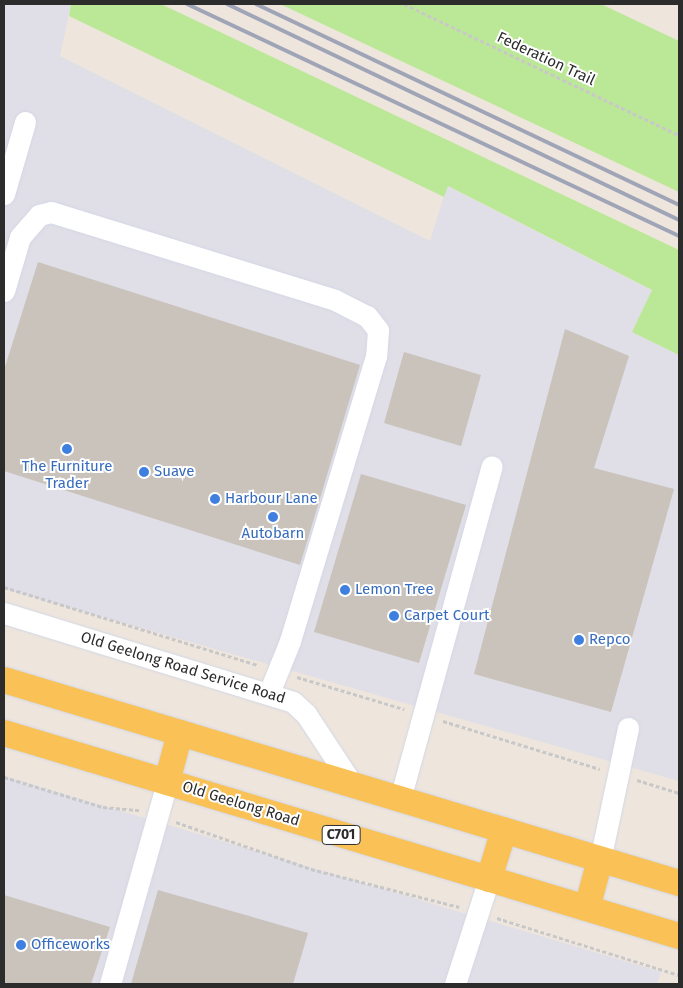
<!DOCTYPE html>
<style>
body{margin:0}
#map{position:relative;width:683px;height:988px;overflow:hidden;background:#eee5dd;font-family:"Fira Sans",sans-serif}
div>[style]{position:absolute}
.industrial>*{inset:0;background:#e0dee7}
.green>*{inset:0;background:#bbe896}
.building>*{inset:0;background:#c9c3bc}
.path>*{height:3px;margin-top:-1.5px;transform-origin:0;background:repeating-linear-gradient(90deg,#c8c8c8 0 4px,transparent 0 6.5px)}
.roads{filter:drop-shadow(0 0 1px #d2d8e5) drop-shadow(0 0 1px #d2d8e5)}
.minor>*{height:21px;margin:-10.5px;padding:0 10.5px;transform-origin:10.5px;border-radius:10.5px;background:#fff}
.major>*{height:26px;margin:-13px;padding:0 13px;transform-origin:13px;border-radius:13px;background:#fac256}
.rail>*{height:4px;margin:-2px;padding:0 2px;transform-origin:2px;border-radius:2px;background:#9fa5b7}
.dots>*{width:14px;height:14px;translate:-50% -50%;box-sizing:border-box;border:2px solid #fff;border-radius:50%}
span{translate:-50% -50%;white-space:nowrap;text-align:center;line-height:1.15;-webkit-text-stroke:4px #fff;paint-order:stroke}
.shield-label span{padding:1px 4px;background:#fff;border:1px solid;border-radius:4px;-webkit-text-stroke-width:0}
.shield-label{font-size:14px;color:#2c2c2c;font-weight:700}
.street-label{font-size:15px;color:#2c2c2c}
.shop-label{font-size:15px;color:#366cbe}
.left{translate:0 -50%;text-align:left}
.frame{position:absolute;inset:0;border:5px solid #2c2c2c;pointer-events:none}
</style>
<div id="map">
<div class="industrial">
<div style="clip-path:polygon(4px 4px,71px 4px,60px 56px,430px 241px,447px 186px,653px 291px,632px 332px,679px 355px,679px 781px,4px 589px)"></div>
<div style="clip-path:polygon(4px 776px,661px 972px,657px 984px,4px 984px)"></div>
</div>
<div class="green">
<div style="clip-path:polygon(71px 4px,161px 4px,679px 250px,679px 355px,632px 332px,652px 290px,448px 186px,444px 197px,69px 16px)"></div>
<div style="clip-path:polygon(280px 4px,601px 4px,679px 41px,679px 192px)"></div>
</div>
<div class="building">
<div style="clip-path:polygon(38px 262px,360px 365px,300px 565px,4px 471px,4px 370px)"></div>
<div style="clip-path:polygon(565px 329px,629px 356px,594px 468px,674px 489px,611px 712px,474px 674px)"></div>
<div style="clip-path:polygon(404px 352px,481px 375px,461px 446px,384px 423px)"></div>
<div style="clip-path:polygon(361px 474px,466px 505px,419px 663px,314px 632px)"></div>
<div style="clip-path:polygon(158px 890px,308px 933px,293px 984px,131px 984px)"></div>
<div style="clip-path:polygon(4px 895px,110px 927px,91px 984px,4px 984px)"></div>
</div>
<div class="path">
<div style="left:404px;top:4px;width:305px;rotate:25.5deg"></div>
<div style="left:4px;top:587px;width:266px;rotate:17.1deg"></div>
<div style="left:297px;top:677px;width:112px;rotate:16.7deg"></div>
<div style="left:443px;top:721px;width:164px;rotate:17deg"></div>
<div style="left:4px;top:777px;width:103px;rotate:16.9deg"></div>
<div style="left:103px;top:807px;width:37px;rotate:5deg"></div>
<div style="left:637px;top:780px;width:44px;rotate:17.2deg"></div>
<div style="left:176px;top:822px;width:143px;rotate:19.2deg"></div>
<div style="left:311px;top:869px;width:153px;rotate:14.4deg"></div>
<div style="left:497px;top:918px;width:191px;rotate:17.4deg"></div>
</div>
<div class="roads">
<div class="minor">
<div style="left:4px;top:194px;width:75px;rotate:-73.7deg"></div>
<div style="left:4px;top:291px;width:56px;rotate:-73.5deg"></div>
<div style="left:20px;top:237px;width:29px;rotate:-49deg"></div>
<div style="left:39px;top:215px;width:12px;rotate:-14deg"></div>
<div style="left:51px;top:212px;width:297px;rotate:17.2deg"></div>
<div style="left:335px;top:300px;width:36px;rotate:27deg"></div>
<div style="left:367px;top:316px;width:18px;rotate:52deg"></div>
<div style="left:378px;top:330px;width:26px;rotate:94deg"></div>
<div style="left:376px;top:356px;width:298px;rotate:106.8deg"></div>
<div style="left:290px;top:641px;width:56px;rotate:112deg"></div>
<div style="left:4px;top:613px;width:302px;rotate:17.1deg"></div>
<div style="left:293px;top:702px;width:18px;rotate:43deg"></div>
<div style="left:306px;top:714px;width:84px;rotate:56.7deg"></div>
<div style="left:400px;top:799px;width:345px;rotate:-74.6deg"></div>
<div style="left:600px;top:860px;width:135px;rotate:-78deg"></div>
<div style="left:110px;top:984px;width:210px;rotate:-74.2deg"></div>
<div style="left:455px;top:984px;width:110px;rotate:-72.1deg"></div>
</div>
<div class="major">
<div style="left:4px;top:680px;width:705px;rotate:16.74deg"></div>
<div style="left:4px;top:733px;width:705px;rotate:16.74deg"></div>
<div style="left:167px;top:782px;width:51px;rotate:-75.1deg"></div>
<div style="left:489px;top:879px;width:51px;rotate:-73deg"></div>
<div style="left:587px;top:908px;width:50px;rotate:-74.8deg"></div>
</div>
</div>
<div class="rail">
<div style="left:187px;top:4px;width:544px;rotate:25.25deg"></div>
<div style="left:227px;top:4px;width:501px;rotate:25.54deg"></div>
<div style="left:256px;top:4px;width:468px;rotate:25.4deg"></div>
</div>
<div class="dots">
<div style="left:67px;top:449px;background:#3f7fe0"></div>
<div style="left:144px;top:472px;background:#3f7fe0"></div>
<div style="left:215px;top:499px;background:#3f7fe0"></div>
<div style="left:273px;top:517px;background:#3f7fe0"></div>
<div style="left:345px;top:590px;background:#3f7fe0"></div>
<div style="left:394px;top:616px;background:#3f7fe0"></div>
<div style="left:579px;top:640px;background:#3f7fe0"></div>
<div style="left:21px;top:945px;background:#3f7fe0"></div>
</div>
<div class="shield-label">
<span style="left:341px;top:835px">C701</span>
</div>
<div class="street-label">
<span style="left:546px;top:59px;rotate:25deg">Federation Trail</span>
<span style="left:183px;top:668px;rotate:17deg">Old Geelong Road Service Road</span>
<span style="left:241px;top:804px;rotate:17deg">Old Geelong Road</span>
</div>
<div class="shop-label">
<span style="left:67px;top:475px">The Furniture<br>Trader</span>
<span class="left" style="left:154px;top:472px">Suave</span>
<span class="left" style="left:225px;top:499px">Harbour Lane</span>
<span style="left:273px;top:534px">Autobarn</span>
<span class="left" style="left:355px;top:590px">Lemon Tree</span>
<span class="left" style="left:404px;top:616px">Carpet Court</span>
<span class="left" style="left:589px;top:640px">Repco</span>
<span class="left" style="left:31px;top:945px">Officeworks</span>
</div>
<div class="frame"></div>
</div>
